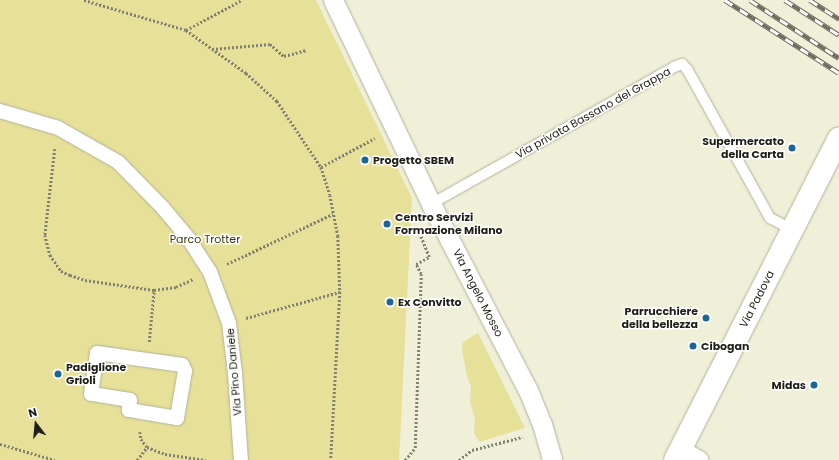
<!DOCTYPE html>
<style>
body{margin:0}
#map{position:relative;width:839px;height:460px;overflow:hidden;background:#f0efd8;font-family:Poppins,sans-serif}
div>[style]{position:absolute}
.green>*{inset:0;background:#e6e098}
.path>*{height:2.5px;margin-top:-1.25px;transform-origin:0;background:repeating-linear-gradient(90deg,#818172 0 2px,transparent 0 4px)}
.roads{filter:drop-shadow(0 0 1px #b3b29c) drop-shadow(0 0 1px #b3b29c)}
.service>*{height:10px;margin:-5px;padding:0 5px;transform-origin:5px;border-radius:5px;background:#fff}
.pedestrian>*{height:14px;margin:-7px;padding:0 7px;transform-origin:7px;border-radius:7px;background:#fff}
.minor>*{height:19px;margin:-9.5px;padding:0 9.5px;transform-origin:9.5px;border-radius:9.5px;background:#fff}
.tertiary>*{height:22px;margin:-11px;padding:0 11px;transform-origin:11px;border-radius:11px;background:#fff}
.rail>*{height:4.5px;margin-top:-2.25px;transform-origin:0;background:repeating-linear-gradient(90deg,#fff 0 9px,#6d6c5f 0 18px);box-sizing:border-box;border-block:1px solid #6d6c5f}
.dots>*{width:11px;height:11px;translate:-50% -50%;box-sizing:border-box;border:2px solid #fff;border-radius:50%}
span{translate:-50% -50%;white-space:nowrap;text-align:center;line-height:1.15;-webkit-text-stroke:3px #fff;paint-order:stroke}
.street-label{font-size:11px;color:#1f1f17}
.poi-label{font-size:11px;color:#1f1f17;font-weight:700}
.right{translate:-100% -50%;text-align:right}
.left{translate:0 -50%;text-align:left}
.park-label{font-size:11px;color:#3b370e}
.north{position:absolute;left:16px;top:404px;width:40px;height:40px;-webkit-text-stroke:3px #fff;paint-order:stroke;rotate:344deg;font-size:11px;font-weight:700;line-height:16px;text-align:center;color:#1f1f17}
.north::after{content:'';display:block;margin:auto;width:14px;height:18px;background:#1f1f17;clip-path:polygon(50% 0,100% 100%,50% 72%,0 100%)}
</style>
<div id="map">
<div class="green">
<div style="clip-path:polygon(0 0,316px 0,412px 198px,399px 460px,0 460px)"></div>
<div style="clip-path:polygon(478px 333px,525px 428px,479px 442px,474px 433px,475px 419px,470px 402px,471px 387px,467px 376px,462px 350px,463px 342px)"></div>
</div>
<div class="path">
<div style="left:84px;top:0;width:106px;rotate:16.4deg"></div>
<div style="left:186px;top:30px;width:74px;rotate:35.6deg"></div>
<div style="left:246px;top:73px;width:42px;rotate:42.1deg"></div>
<div style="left:277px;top:101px;width:79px;rotate:56.3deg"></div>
<div style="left:321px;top:167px;width:29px;rotate:72deg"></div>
<div style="left:330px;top:195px;width:42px;rotate:79deg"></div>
<div style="left:338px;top:236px;width:56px;rotate:88deg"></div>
<div style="left:340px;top:292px;width:168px;rotate:93.1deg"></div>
<div style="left:186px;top:30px;width:64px;rotate:-28.2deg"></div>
<div style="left:212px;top:49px;width:58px;rotate:-4.9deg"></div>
<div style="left:270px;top:44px;width:18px;rotate:41deg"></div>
<div style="left:284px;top:56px;width:23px;rotate:-15deg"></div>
<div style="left:55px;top:149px;width:87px;rotate:96.6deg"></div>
<div style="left:45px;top:235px;width:21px;rotate:76deg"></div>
<div style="left:50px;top:255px;width:19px;rotate:55deg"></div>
<div style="left:61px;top:271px;width:10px;rotate:24deg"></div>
<div style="left:70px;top:275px;width:16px;rotate:18deg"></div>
<div style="left:85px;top:280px;width:70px;rotate:8.2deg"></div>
<div style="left:154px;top:290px;width:22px;rotate:-8deg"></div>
<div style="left:176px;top:287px;width:19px;rotate:-25deg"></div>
<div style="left:321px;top:167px;width:61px;rotate:-28.2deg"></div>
<div style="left:227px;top:264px;width:117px;rotate:-25.3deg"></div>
<div style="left:246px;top:318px;width:98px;rotate:-15.5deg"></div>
<div style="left:149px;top:342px;width:52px;rotate:-84.5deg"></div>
<div style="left:140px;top:432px;width:7px;rotate:82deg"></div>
<div style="left:141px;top:439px;width:10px;rotate:53deg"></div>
<div style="left:0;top:444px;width:57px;rotate:16.2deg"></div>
<div style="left:137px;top:460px;width:16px;rotate:-52deg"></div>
<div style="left:147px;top:447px;width:19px;rotate:21deg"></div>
<div style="left:165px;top:454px;width:41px;rotate:8.3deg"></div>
<div style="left:405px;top:460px;width:16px;rotate:-50deg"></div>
<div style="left:415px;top:448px;width:174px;rotate:-88deg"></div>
<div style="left:421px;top:274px;width:11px;rotate:-117deg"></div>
<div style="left:416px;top:264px;width:15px;rotate:-28deg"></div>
<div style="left:429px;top:257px;width:31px;rotate:-112deg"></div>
<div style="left:459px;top:460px;width:16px;rotate:-38deg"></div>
<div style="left:472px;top:450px;width:52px;rotate:-14.6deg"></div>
</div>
<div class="roads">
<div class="service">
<div style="left:431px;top:204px;width:279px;rotate:-29.4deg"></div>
<div style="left:674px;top:67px;width:9px;rotate:-21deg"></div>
<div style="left:682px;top:64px;width:7px;rotate:45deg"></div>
<div style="left:687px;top:69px;width:171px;rotate:60.9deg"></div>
<div style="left:770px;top:218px;width:26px;rotate:28deg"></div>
</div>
<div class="pedestrian">
<div style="left:0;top:111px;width:60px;rotate:16.3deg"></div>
<div style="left:58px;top:128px;width:69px;rotate:29.5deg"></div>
<div style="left:118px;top:162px;width:64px;rotate:45.6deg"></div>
<div style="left:163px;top:208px;width:39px;rotate:50deg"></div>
<div style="left:188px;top:238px;width:40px;rotate:57.1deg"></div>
<div style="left:210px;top:272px;width:54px;rotate:69.6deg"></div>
<div style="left:229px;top:323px;width:50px;rotate:83.2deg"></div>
<div style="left:235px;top:373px;width:87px;rotate:86.1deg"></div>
<div style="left:97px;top:353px;width:86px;rotate:8deg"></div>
<div style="left:182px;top:365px;width:7px;rotate:63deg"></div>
<div style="left:185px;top:371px;width:48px;rotate:99.7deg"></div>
<div style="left:177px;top:418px;width:49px;rotate:-170.5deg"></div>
<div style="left:129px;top:410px;width:10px;rotate:-84deg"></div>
<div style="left:130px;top:400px;width:39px;rotate:-171deg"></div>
<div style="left:91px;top:394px;width:41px;rotate:-81.7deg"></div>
</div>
<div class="minor">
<div style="left:333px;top:0;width:226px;rotate:64.3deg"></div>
<div style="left:431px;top:204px;width:210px;rotate:62.5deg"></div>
<div style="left:528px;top:390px;width:37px;rotate:68deg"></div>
<div style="left:542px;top:424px;width:37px;rotate:74deg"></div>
<div style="left:680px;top:450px;width:21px;rotate:28deg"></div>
</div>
<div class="tertiary">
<div style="left:675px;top:460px;width:361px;rotate:-63deg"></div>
</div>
</div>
<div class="rail">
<div style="left:725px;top:0;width:135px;rotate:32.6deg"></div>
<div style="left:750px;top:0;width:106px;rotate:33.1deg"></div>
<div style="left:785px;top:0;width:64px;rotate:32.9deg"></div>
<div style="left:810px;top:0;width:35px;rotate:33deg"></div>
</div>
<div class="dots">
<div style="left:792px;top:148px;background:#1c6599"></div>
<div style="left:365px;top:160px;background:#1c6599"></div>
<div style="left:387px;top:224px;background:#1c6599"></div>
<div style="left:390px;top:302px;background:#1c6599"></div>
<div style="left:706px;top:318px;background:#1c6599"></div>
<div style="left:693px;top:346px;background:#1c6599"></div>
<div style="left:58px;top:374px;background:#1c6599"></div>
<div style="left:814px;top:385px;background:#1c6599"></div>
</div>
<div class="street-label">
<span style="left:593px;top:113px;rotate:-29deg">Via privata Bassano del Grappa</span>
<span style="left:478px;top:293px;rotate:63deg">Via Angelo Mosso</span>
<span style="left:757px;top:299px;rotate:-63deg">Via Padova</span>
<span style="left:234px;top:372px;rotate:-95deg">Via Pino Daniele</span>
</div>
<div class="poi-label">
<span class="right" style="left:784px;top:148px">Supermercato<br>della Carta</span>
<span class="left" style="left:373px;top:160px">Progetto SBEM</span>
<span class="left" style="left:395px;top:224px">Centro Servizi<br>Formazione Milano</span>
<span class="left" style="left:398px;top:302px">Ex Convitto</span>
<span class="right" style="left:698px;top:318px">Parrucchiere<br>della bellezza</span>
<span class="left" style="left:701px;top:346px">Cibogan</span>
<span class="left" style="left:66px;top:374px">Padiglione<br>Grioli</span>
<span class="right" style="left:806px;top:385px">Midas</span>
</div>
<div class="park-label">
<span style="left:205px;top:239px">Parco Trotter</span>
</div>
<div class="north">N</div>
</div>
